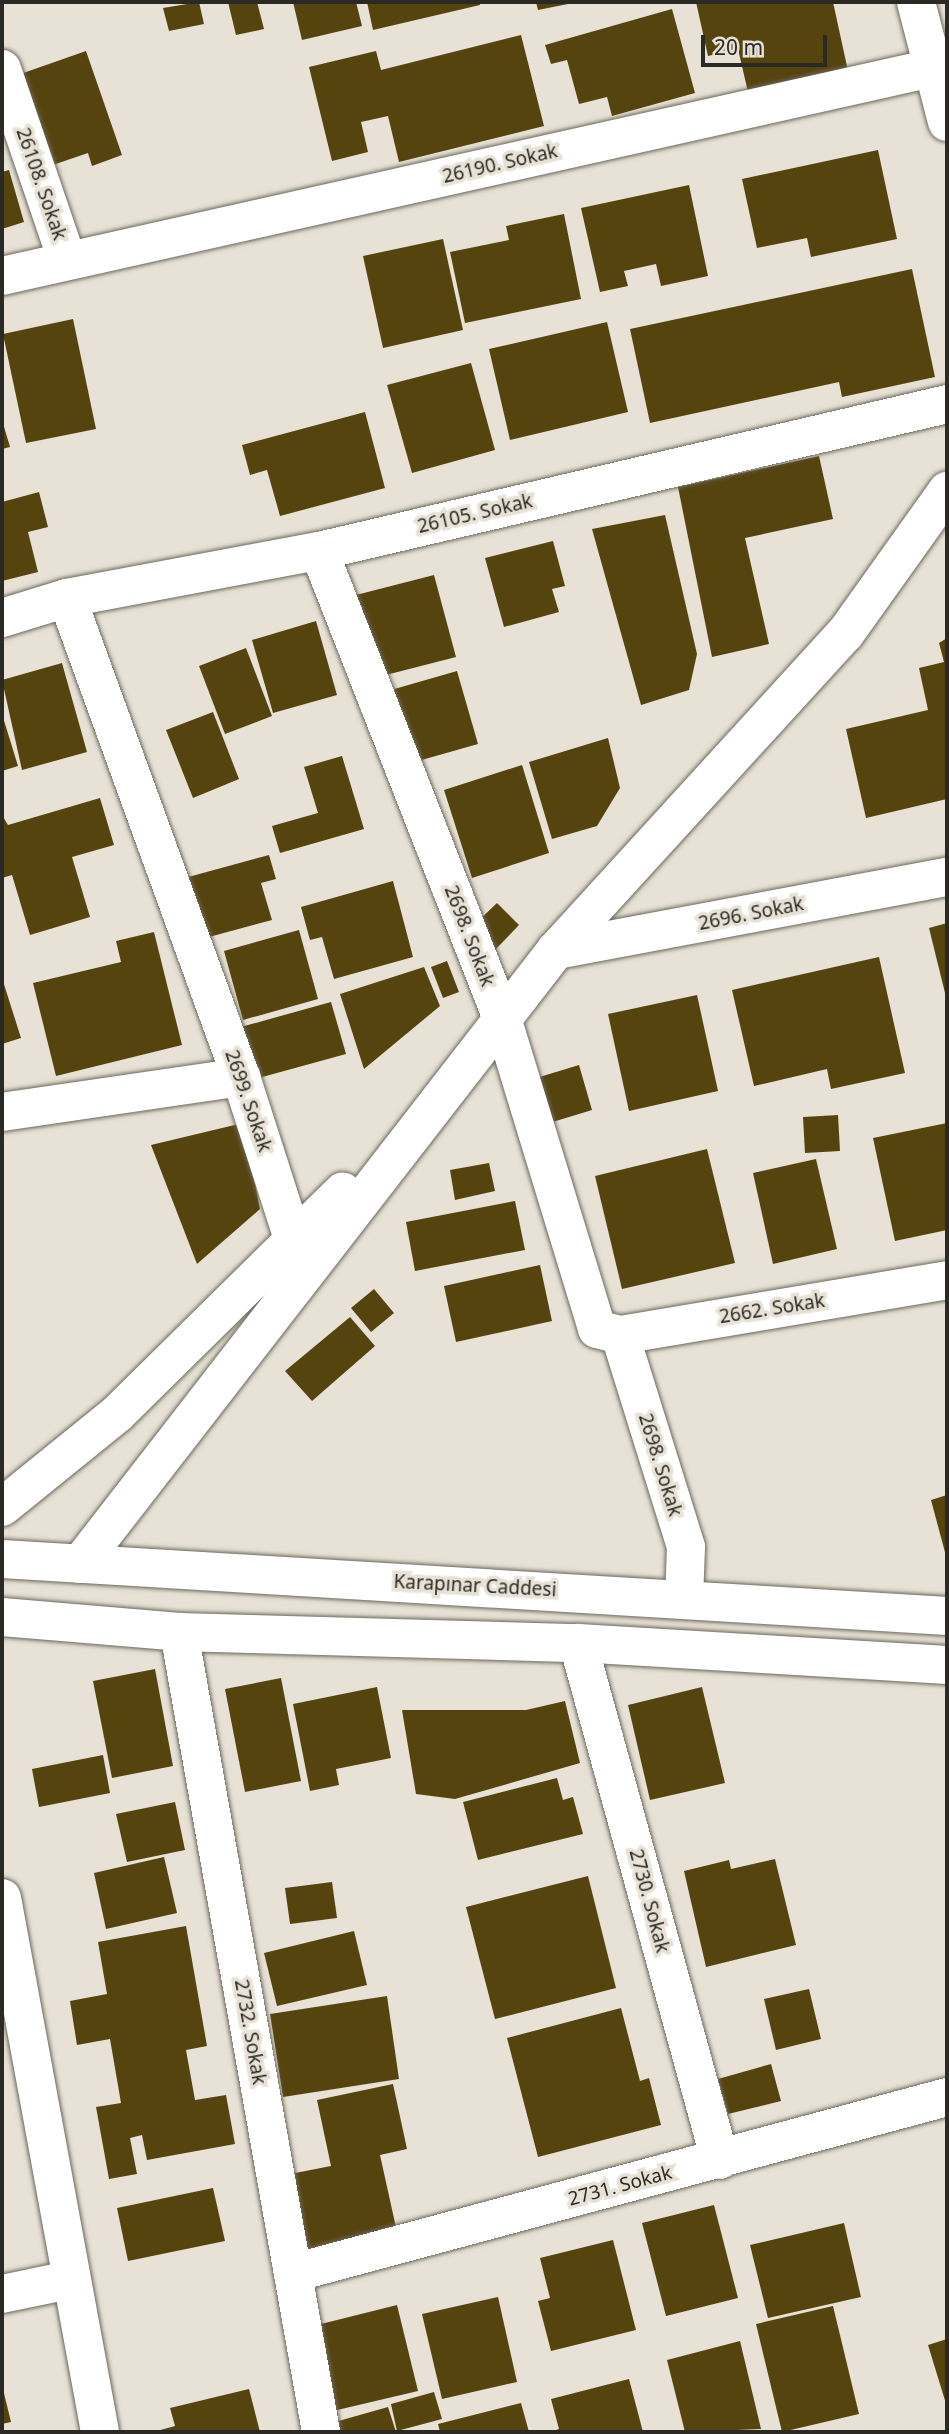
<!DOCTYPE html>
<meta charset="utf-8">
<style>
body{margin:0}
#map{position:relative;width:949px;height:2434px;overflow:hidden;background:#e7e2d5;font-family:"Noto Sans",sans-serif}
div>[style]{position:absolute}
.building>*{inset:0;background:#56440f}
.roads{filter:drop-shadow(0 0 2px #6c685c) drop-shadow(0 0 2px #6c685c)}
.street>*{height:38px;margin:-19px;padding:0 19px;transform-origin:19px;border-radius:19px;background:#fff}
.secondary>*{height:38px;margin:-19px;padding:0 19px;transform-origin:19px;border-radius:19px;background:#fff}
span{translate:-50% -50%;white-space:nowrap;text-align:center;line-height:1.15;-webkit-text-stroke:7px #e7e2d5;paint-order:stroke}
.street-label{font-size:19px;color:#2b2924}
.frame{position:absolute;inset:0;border:4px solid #2b2924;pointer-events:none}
.scale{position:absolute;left:701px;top:35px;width:126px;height:32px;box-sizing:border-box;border:4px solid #2b2924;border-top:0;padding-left:9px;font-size:21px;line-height:24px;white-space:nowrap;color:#2b2924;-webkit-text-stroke:5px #e7e2d5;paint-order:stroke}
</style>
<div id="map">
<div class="building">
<div style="clip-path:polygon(199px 2px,204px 24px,169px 31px,163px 8px)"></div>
<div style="clip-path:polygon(228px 2px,257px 2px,264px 29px,236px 35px)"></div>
<div style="clip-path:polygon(293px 2px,356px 2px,362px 26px,302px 40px)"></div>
<div style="clip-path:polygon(367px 2px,479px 2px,480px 5px,373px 30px)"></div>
<div style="clip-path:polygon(536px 2px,573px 2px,573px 3px,538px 10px)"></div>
<div style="clip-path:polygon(696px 2px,833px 2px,848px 71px,748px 92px,738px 49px,708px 56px)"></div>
<div style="clip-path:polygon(672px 9px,695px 93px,612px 116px,607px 97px,579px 104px,567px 60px,551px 64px,545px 45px)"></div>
<div style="clip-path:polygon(521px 35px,544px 126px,399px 162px,388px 116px,361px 122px,368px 152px,332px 161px,309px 67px,376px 51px,381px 70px)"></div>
<div style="clip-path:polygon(86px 51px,122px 155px,92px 166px,88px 153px,41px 169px,9px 78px)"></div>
<div style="clip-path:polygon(878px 150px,897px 239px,811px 257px,807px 238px,757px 248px,742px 179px)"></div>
<div style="clip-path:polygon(9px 170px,24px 222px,2px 229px,2px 172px)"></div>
<div style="clip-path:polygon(689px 185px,708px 276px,661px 286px,656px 264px,624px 271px,628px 286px,600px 292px,581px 208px)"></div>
<div style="clip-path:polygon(564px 214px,581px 299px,465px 323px,450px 252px,509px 240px,506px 226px)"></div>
<div style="clip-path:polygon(443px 239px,463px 330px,383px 348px,363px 256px)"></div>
<div style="clip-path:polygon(912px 269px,935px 377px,842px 397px,839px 382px,650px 423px,630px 329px)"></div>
<div style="clip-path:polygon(73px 319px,96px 429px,26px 443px,3px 334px)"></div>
<div style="clip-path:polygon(607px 322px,628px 412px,510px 440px,489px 349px)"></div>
<div style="clip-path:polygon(471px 363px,495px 450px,412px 473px,387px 385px)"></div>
<div style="clip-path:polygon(365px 412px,385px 488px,280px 516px,267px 470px,250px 475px,242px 445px)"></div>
<div style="clip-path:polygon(2px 420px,10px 447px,2px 449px)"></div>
<div style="clip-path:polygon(819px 456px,833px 519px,745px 538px,769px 644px,712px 657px,678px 487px)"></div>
<div style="clip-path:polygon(39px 492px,48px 527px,28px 532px,38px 572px,2px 581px,2px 502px)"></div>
<div style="clip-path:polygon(665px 515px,697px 654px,689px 690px,641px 705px,592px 529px)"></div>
<div style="clip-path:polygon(553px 541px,565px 586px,552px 589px,559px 612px,504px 627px,485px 558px)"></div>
<div style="clip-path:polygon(434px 575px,456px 657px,378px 677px,356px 595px)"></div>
<div style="clip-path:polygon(316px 621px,337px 695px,273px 713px,252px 640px)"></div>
<div style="clip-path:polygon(947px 638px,947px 799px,866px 818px,846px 729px,928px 710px,919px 668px,944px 662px,939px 643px)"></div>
<div style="clip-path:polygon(246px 648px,272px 716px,225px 734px,199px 666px)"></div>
<div style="clip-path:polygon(62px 663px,87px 752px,22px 770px,2px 680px)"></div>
<div style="clip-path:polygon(457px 671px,478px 744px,404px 765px,384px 692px)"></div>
<div style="clip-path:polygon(213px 712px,239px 779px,193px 798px,166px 730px)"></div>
<div style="clip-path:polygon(2px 714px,18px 766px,2px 771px)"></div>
<div style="clip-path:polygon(608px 738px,620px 788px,597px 826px,552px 839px,529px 762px)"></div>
<div style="clip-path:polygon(342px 756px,364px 829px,280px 853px,272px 826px,318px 813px,304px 767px)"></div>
<div style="clip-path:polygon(522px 765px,549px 853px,472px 878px,444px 790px)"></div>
<div style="clip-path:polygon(100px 798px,114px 845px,72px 857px,90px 917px,30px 935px,12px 875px,2px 878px,2px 815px,8px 825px)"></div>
<div style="clip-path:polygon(269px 855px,276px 879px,261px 883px,272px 920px,198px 940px,181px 879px)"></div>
<div style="clip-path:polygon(393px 881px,413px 957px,334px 979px,322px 937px,310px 940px,301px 907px)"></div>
<div style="clip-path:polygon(497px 903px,519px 925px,495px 950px,472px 927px)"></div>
<div style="clip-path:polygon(947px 923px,947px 997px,946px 997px,929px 928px)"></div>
<div style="clip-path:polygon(299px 930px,318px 999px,243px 1020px,224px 951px)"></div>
<div style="clip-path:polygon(154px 932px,182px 1045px,56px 1076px,33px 983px,121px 962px,116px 941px)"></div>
<div style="clip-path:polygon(879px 957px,905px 1073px,831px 1089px,827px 1069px,754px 1086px,732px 990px)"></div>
<div style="clip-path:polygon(447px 961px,459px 992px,443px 998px,431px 967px)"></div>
<div style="clip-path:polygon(424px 967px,440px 1006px,364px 1069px,340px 994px)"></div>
<div style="clip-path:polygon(2px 978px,21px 1038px,2px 1044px)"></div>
<div style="clip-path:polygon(697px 995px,718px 1091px,629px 1111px,608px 1014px)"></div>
<div style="clip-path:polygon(331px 1002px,346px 1054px,255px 1079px,241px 1027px)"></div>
<div style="clip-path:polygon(579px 1065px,592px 1110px,546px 1124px,533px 1079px)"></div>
<div style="clip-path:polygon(838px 1115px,840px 1151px,805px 1153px,803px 1117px)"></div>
<div style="clip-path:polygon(243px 1123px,260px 1209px,197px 1264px,151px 1145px)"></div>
<div style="clip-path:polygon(947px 1123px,947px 1230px,895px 1241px,873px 1138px)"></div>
<div style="clip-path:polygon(707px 1149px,735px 1263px,622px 1289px,595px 1176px)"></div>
<div style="clip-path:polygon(816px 1159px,837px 1249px,773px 1264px,753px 1173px)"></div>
<div style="clip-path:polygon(489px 1163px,495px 1191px,455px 1200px,450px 1170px)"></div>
<div style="clip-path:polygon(515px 1201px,525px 1250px,415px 1271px,406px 1222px)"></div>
<div style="clip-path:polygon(540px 1265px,552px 1321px,456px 1342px,444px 1286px)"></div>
<div style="clip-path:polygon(374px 1289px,394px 1313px,371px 1332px,351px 1308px)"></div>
<div style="clip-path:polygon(350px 1317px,375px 1346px,312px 1401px,285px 1371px)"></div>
<div style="clip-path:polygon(947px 1495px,947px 1556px,946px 1556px,931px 1500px)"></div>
<div style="clip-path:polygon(155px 1669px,173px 1766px,112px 1778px,93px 1681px)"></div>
<div style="clip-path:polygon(281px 1678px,301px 1781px,245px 1792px,225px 1689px)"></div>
<div style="clip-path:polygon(377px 1687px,391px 1758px,336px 1769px,339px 1785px,310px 1791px,293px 1704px)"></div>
<div style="clip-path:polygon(702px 1687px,725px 1783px,650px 1800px,628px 1705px)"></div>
<div style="clip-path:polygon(565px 1701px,580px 1763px,455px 1799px,416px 1794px,402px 1710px,526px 1710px)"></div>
<div style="clip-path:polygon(103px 1755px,110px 1793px,39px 1807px,32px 1769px)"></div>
<div style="clip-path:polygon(557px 1778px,563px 1800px,573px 1797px,583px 1834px,478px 1860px,463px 1802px)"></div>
<div style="clip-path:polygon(175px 1802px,185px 1850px,127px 1862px,116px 1814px)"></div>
<div style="clip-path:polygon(164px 1857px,177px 1913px,106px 1929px,94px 1873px)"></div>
<div style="clip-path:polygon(775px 1859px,796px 1945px,706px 1967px,684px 1871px,729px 1860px,731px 1869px)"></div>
<div style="clip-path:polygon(588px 1876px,616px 1988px,495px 2019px,466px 1907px)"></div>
<div style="clip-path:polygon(332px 1882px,337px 1918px,290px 1924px,285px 1888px)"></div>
<div style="clip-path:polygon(186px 1926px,207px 2046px,186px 2050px,195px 2100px,226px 2095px,235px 2144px,147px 2160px,142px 2135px,130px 2138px,137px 2174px,109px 2179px,96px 2107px,121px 2103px,110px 2039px,77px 2045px,70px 2001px,107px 1994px,98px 1942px)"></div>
<div style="clip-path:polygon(354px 1931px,367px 1985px,277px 2006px,264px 1953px)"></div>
<div style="clip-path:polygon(809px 1989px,821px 2039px,776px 2050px,764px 1999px)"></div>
<div style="clip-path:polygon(387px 1996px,399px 2079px,283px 2097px,270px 2014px)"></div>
<div style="clip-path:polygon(621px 2008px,640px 2081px,649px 2078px,661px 2125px,538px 2157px,507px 2038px)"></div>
<div style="clip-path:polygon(771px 2064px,781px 2101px,728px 2114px,718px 2079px)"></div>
<div style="clip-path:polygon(393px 2084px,407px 2149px,380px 2155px,397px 2232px,301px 2252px,285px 2175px,331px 2166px,317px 2100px)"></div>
<div style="clip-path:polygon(213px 2188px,225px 2241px,128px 2261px,117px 2208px)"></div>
<div style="clip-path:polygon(714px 2205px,738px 2298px,666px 2316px,642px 2223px)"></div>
<div style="clip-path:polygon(844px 2223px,861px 2297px,768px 2318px,750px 2245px)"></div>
<div style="clip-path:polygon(613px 2240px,636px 2330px,551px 2351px,538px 2301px,550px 2298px,540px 2258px)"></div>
<div style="clip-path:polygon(498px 2297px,517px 2382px,442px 2399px,422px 2314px)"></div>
<div style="clip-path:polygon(397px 2305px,418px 2391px,333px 2411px,313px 2326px)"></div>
<div style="clip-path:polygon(833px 2306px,859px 2414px,782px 2432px,756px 2324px)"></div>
<div style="clip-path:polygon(947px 2339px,947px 2407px,928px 2345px)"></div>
<div style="clip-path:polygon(740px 2341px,761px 2429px,685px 2432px,667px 2360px)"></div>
<div style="clip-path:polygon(629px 2379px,643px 2432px,550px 2432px,559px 2429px,551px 2399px)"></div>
<div style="clip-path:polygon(2px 2385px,11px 2422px,2px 2424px)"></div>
<div style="clip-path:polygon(249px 2389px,260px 2432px,153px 2432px,175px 2426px,170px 2408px)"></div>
<div style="clip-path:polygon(434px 2392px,442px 2419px,397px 2431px,391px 2404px)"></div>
<div style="clip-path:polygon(521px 2403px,529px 2432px,440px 2432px,438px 2424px)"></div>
<div style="clip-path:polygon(388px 2407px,396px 2432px,338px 2432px,335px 2422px)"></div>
</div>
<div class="roads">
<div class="street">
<div style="left:916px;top:2px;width:124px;rotate:75.5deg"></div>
<div style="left:2px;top:69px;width:202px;rotate:71.2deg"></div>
<div style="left:2px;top:276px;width:953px;rotate:-12.61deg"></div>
<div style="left:319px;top:551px;width:505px;rotate:68.62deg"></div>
<div style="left:503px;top:1021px;width:322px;rotate:73deg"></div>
<div style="left:597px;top:1329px;width:24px;rotate:15deg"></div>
<div style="left:620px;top:1335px;width:332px;rotate:-9.5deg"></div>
<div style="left:67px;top:598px;width:510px;rotate:70.04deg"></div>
<div style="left:241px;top:1077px;width:173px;rotate:72.2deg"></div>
<div style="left:2px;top:618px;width:68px;rotate:-17.1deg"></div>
<div style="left:67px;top:598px;width:256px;rotate:-10.6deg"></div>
<div style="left:319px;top:551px;width:645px;rotate:-13.17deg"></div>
<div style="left:556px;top:950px;width:398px;rotate:-10.6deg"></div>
<div style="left:2px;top:1112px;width:242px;rotate:-8.3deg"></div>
<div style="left:620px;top:1335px;width:222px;rotate:72.7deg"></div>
<div style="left:686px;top:1547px;width:51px;rotate:92.2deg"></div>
<div style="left:2px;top:1507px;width:148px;rotate:-39deg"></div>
<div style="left:117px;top:1414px;width:317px;rotate:-44.6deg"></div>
<div style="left:80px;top:1564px;width:777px;rotate:-52.22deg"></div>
<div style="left:556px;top:950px;width:428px;rotate:-47.6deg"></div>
<div style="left:845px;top:634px;width:176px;rotate:-54.5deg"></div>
<div style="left:179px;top:1632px;width:813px;rotate:79.93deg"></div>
<div style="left:578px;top:1643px;width:536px;rotate:74.64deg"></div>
<div style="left:293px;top:2273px;width:677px;rotate:-15.06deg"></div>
<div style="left:2px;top:2294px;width:68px;rotate:-11.8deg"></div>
</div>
<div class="secondary">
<div style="left:2px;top:1559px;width:947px;rotate:3.45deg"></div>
<div style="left:2px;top:1617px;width:178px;rotate:4.8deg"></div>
<div style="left:179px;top:1632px;width:399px;rotate:1.6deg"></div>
<div style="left:578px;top:1643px;width:370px;rotate:3.4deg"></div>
<div style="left:2px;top:1898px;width:543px;rotate:79.6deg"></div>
</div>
</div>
<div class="street-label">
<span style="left:500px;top:164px;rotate:-13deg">26190. Sokak</span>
<span style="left:41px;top:184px;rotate:71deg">26108. Sokak</span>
<span style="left:475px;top:514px;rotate:-13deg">26105. Sokak</span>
<span style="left:751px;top:914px;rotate:-11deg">2696. Sokak</span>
<span style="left:469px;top:936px;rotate:69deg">2698. Sokak</span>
<span style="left:248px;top:1101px;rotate:71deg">2699. Sokak</span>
<span style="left:772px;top:1309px;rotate:-9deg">2662. Sokak</span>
<span style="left:660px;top:1465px;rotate:73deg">2698. Sokak</span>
<span style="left:475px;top:1586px;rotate:3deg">Karapınar Caddesi</span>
<span style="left:649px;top:1901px;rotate:75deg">2730. Sokak</span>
<span style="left:250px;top:2032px;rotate:80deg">2732. Sokak</span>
<span style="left:620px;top:2186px;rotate:-15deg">2731. Sokak</span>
</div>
<div class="frame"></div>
<div class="scale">20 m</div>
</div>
